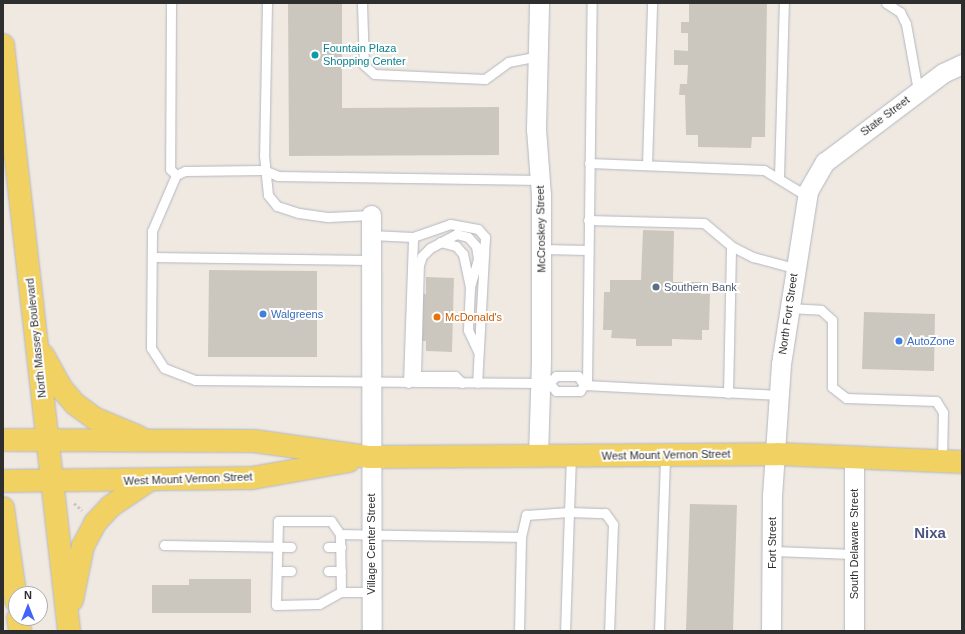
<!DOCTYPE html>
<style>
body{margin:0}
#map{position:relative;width:965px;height:634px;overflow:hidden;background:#efe9e1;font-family:Helvetica,sans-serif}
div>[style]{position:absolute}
.building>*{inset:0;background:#cbc7bf}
.path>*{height:2.5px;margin-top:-1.25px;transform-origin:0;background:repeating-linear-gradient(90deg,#c9c9c9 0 3px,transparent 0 5px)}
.roads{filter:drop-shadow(0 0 1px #b4b7c1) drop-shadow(0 0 1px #b4b7c1)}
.lane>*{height:9px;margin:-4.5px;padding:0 4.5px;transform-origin:4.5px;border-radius:4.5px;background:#fff}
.street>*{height:19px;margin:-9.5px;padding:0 9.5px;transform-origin:9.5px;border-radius:9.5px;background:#fff}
.primary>*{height:22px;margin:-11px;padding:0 11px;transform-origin:11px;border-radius:11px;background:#f2d163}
.dots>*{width:11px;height:11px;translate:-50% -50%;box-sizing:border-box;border:2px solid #fff;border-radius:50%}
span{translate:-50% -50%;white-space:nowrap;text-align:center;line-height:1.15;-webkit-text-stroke:4px #fff;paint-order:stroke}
.culture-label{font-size:11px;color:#0d838f}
.left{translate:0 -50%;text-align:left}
.street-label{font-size:11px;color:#2e2e2e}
.service-label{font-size:11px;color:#4e5e75}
.shop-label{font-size:11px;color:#366cbe}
.food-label{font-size:11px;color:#c56008}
.district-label{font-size:15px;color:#4d5680;font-weight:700}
.frame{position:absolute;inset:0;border:4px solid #2e2e2e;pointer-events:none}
.north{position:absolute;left:8px;top:586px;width:40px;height:40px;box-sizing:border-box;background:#fff;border:1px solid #ababab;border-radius:50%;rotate:0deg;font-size:11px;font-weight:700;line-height:16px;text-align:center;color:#2e2e2e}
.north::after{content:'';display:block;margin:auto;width:14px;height:18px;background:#4264fb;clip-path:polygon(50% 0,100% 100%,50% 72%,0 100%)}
</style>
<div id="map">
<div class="building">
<div style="clip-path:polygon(288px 3px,342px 3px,342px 108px,499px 107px,499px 155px,289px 156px)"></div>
<div style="clip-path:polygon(689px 3px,767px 3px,765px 137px,752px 137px,751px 148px,698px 147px,698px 135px,686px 135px,685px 95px,679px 95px,680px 84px,687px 84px,688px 65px,674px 65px,674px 50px,688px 51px,688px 33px,681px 33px,681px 22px,689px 22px)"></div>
<div style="clip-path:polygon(643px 230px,674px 231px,673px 282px,701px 282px,701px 294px,710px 294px,709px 330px,702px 330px,702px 340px,672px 339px,672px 346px,636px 346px,636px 339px,611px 338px,612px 330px,603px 330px,604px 292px,610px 292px,610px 280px,641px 280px)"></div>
<div style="clip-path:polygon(209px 270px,317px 271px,317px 357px,208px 357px)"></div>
<div style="clip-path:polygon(426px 277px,454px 278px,452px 352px,426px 351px,426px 341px,420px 341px,421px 294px,426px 294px)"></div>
<div style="clip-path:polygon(864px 312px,935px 314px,934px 371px,862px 369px)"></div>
<div style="clip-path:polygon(690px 504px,737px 505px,733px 631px,686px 631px)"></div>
<div style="clip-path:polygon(189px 579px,251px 579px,251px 613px,152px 613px,152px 585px,189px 585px)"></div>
</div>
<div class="path">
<div style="left:74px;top:503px;width:11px;rotate:41deg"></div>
</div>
<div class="roads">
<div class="lane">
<div style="left:171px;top:3px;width:166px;rotate:90.3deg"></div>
<div style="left:170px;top:169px;width:8px;rotate:45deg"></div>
<div style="left:267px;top:3px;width:152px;rotate:91.1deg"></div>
<div style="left:264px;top:155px;width:40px;rotate:84.3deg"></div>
<div style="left:268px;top:195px;width:14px;rotate:51deg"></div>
<div style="left:277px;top:206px;width:23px;rotate:18deg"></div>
<div style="left:299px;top:213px;width:30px;rotate:8deg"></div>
<div style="left:329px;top:217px;width:42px;rotate:-2.7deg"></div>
<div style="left:362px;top:3px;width:62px;rotate:88.2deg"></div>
<div style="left:364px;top:65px;width:13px;rotate:42deg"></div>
<div style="left:374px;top:74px;width:111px;rotate:2.6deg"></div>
<div style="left:485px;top:79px;width:29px;rotate:-36deg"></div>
<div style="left:508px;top:62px;width:31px;rotate:-11deg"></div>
<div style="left:886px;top:3px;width:17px;rotate:33deg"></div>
<div style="left:900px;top:12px;width:13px;rotate:63deg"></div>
<div style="left:906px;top:24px;width:68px;rotate:79.8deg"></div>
<div style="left:589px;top:163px;width:175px;rotate:2.3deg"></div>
<div style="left:764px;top:170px;width:50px;rotate:31.2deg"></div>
<div style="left:647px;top:165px;width:162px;rotate:-88.2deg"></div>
<div style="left:779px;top:177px;width:174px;rotate:-88.4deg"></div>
<div style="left:540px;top:180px;width:262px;rotate:-179.1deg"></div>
<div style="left:278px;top:176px;width:15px;rotate:-157deg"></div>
<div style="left:264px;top:170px;width:79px;rotate:179.3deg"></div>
<div style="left:185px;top:171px;width:10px;rotate:156deg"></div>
<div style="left:176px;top:175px;width:61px;rotate:113.2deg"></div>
<div style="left:152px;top:231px;width:117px;rotate:90.5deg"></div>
<div style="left:151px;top:348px;width:24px;rotate:57deg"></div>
<div style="left:164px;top:368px;width:33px;rotate:21deg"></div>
<div style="left:195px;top:380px;width:347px;rotate:0.5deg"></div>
<div style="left:588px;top:220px;width:116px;rotate:1.5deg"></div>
<div style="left:704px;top:223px;width:35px;rotate:40deg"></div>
<div style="left:731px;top:246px;width:25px;rotate:27deg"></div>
<div style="left:753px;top:257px;width:42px;rotate:15deg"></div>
<div style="left:370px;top:235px;width:43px;rotate:2.7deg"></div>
<div style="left:413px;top:237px;width:39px;rotate:-19deg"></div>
<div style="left:450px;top:224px;width:28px;rotate:10deg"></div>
<div style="left:478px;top:229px;width:11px;rotate:49deg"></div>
<div style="left:485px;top:237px;width:146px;rotate:93.1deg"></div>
<div style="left:440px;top:242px;width:16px;rotate:14deg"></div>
<div style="left:456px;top:246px;width:11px;rotate:49deg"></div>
<div style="left:463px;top:254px;width:34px;rotate:78deg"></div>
<div style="left:470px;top:287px;width:43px;rotate:92.7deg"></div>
<div style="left:468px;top:330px;width:23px;rotate:65deg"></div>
<div style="left:542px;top:249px;width:46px;rotate:1.2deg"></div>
<div style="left:152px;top:257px;width:217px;rotate:0.8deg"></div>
<div style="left:788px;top:308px;width:33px;rotate:3deg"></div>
<div style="left:821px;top:310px;width:15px;rotate:42deg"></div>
<div style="left:832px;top:320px;width:67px;rotate:90deg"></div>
<div style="left:832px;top:387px;width:18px;rotate:38deg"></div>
<div style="left:846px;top:398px;width:90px;rotate:1.9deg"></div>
<div style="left:936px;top:401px;width:13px;rotate:58deg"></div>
<div style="left:943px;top:412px;width:49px;rotate:91.2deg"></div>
<div style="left:556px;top:376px;width:22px"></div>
<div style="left:578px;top:376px;width:11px;rotate:56deg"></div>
<div style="left:584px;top:385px;width:7px;rotate:124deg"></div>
<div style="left:580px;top:391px;width:24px;rotate:180deg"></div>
<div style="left:556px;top:391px;width:11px;rotate:-131deg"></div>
<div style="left:549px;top:383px;width:10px;rotate:-45deg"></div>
<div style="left:408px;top:383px;width:146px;rotate:-88deg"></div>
<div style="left:462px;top:383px;width:10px;rotate:-135deg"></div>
<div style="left:455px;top:376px;width:39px;rotate:180deg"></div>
<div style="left:416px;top:376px;width:111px;rotate:-88.5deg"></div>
<div style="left:419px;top:265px;width:9px;rotate:-72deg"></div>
<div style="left:422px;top:256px;width:11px;rotate:-45deg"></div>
<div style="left:430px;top:248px;width:30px;rotate:-28deg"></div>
<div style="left:456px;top:234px;width:12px;rotate:14deg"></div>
<div style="left:468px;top:237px;width:12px;rotate:48deg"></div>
<div style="left:476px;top:246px;width:13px;rotate:81deg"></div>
<div style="left:478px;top:259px;width:29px;rotate:106deg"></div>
<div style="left:584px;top:385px;width:196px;rotate:2.9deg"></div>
<div style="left:587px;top:385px;width:382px;rotate:-89.3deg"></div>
<div style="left:728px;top:393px;width:147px;rotate:-88.8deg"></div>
<div style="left:571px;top:456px;width:56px;rotate:92deg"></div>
<div style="left:569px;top:512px;width:36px;rotate:2deg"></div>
<div style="left:605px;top:513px;width:14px;rotate:54deg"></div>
<div style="left:613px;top:524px;width:107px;rotate:92.1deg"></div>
<div style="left:340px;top:534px;width:16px;rotate:-125deg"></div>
<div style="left:331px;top:521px;width:53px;rotate:180deg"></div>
<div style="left:278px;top:521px;width:84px;rotate:91.4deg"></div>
<div style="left:276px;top:605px;width:43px;rotate:-1.3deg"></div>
<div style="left:319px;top:604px;width:25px;rotate:-29deg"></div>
<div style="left:521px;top:537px;width:23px;rotate:-77deg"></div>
<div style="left:526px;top:515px;width:43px;rotate:-4deg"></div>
<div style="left:569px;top:512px;width:119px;rotate:91.9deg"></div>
<div style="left:164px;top:545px;width:127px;rotate:0.9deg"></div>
<div style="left:328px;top:547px;width:13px"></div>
<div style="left:772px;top:551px;width:82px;rotate:2.1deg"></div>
<div style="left:277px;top:571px;width:14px"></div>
<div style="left:328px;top:571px;width:13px"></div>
<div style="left:371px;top:592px;width:30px;rotate:180deg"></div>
<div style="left:341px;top:592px;width:58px;rotate:-91deg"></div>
<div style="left:340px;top:534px;width:181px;rotate:0.9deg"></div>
<div style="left:521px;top:537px;width:94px;rotate:91.2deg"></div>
<div style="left:659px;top:631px;width:176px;rotate:-88deg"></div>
</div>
<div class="street">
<div style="left:371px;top:215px;width:416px;rotate:89.9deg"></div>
<div style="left:538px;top:456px;width:98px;rotate:-88.2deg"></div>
<div style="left:541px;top:358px;width:163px;rotate:-90deg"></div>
<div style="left:541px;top:195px;width:66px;rotate:-94.3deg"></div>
<div style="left:536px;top:129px;width:126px;rotate:-88.6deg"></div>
<div style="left:771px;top:631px;width:135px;rotate:-89.6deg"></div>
<div style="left:772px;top:496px;width:132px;rotate:-86.1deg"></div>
<div style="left:781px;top:364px;width:175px;rotate:-81.1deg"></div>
<div style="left:808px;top:191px;width:34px;rotate:-60deg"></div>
<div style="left:825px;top:162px;width:148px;rotate:-37deg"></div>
<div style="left:943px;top:73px;width:21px;rotate:-25deg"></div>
<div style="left:854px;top:631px;width:174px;rotate:-90deg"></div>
</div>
<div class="primary">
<div style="left:3px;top:45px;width:590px;rotate:83.57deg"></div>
<div style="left:43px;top:355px;width:39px;rotate:61deg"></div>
<div style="left:62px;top:389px;width:20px;rotate:49deg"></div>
<div style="left:75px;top:404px;width:26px;rotate:36deg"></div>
<div style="left:96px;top:419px;width:47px;rotate:22.7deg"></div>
<div style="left:3px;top:440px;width:251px;rotate:0.2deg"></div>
<div style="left:254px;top:441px;width:117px;rotate:7.9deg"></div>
<div style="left:370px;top:457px;width:407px;rotate:-0.4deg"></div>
<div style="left:777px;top:454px;width:185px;rotate:2.5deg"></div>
<div style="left:3px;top:481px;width:249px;rotate:-0.7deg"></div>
<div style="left:252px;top:478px;width:98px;rotate:-9.9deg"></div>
<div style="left:3px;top:508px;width:94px;rotate:82deg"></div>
<div style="left:72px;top:600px;width:55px;rotate:-78.5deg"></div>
<div style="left:83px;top:546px;width:26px;rotate:-62deg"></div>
<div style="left:95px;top:523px;width:23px;rotate:-47deg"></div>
<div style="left:111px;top:506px;width:45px;rotate:-34deg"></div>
<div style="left:18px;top:618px;width:13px;rotate:81deg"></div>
</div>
</div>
<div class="dots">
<div style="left:315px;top:55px;background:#0f9aa8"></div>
<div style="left:656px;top:287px;background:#5c6f8a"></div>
<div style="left:263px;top:314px;background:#3f7fe0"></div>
<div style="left:437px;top:317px;background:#e8710a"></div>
<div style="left:899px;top:341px;background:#3f7fe0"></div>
</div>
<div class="culture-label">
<span class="left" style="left:323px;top:55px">Fountain Plaza<br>Shopping Center</span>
</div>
<div class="street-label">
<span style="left:885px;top:116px;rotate:-37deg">State Street</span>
<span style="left:541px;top:229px;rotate:-91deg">McCroskey Street</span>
<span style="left:788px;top:314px;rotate:-82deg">North Fort Street</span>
<span style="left:36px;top:338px;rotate:-96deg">North Massey Boulevard</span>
<span style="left:666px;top:455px;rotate:-1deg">West Mount Vernon Street</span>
<span style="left:188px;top:479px;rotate:-2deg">West Mount Vernon Street</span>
<span style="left:772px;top:543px;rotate:-90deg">Fort Street</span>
<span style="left:371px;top:544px;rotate:-90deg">Village Center Street</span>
<span style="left:854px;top:544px;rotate:-90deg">South Delaware Street</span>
</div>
<div class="service-label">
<span class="left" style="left:664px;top:287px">Southern Bank</span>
</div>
<div class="shop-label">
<span class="left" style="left:271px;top:314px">Walgreens</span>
<span class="left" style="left:907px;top:341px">AutoZone</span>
</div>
<div class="food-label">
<span class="left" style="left:445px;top:317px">McDonald's</span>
</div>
<div class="district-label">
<span style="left:930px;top:533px">Nixa</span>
</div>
<div class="frame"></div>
<div class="north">N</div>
</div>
